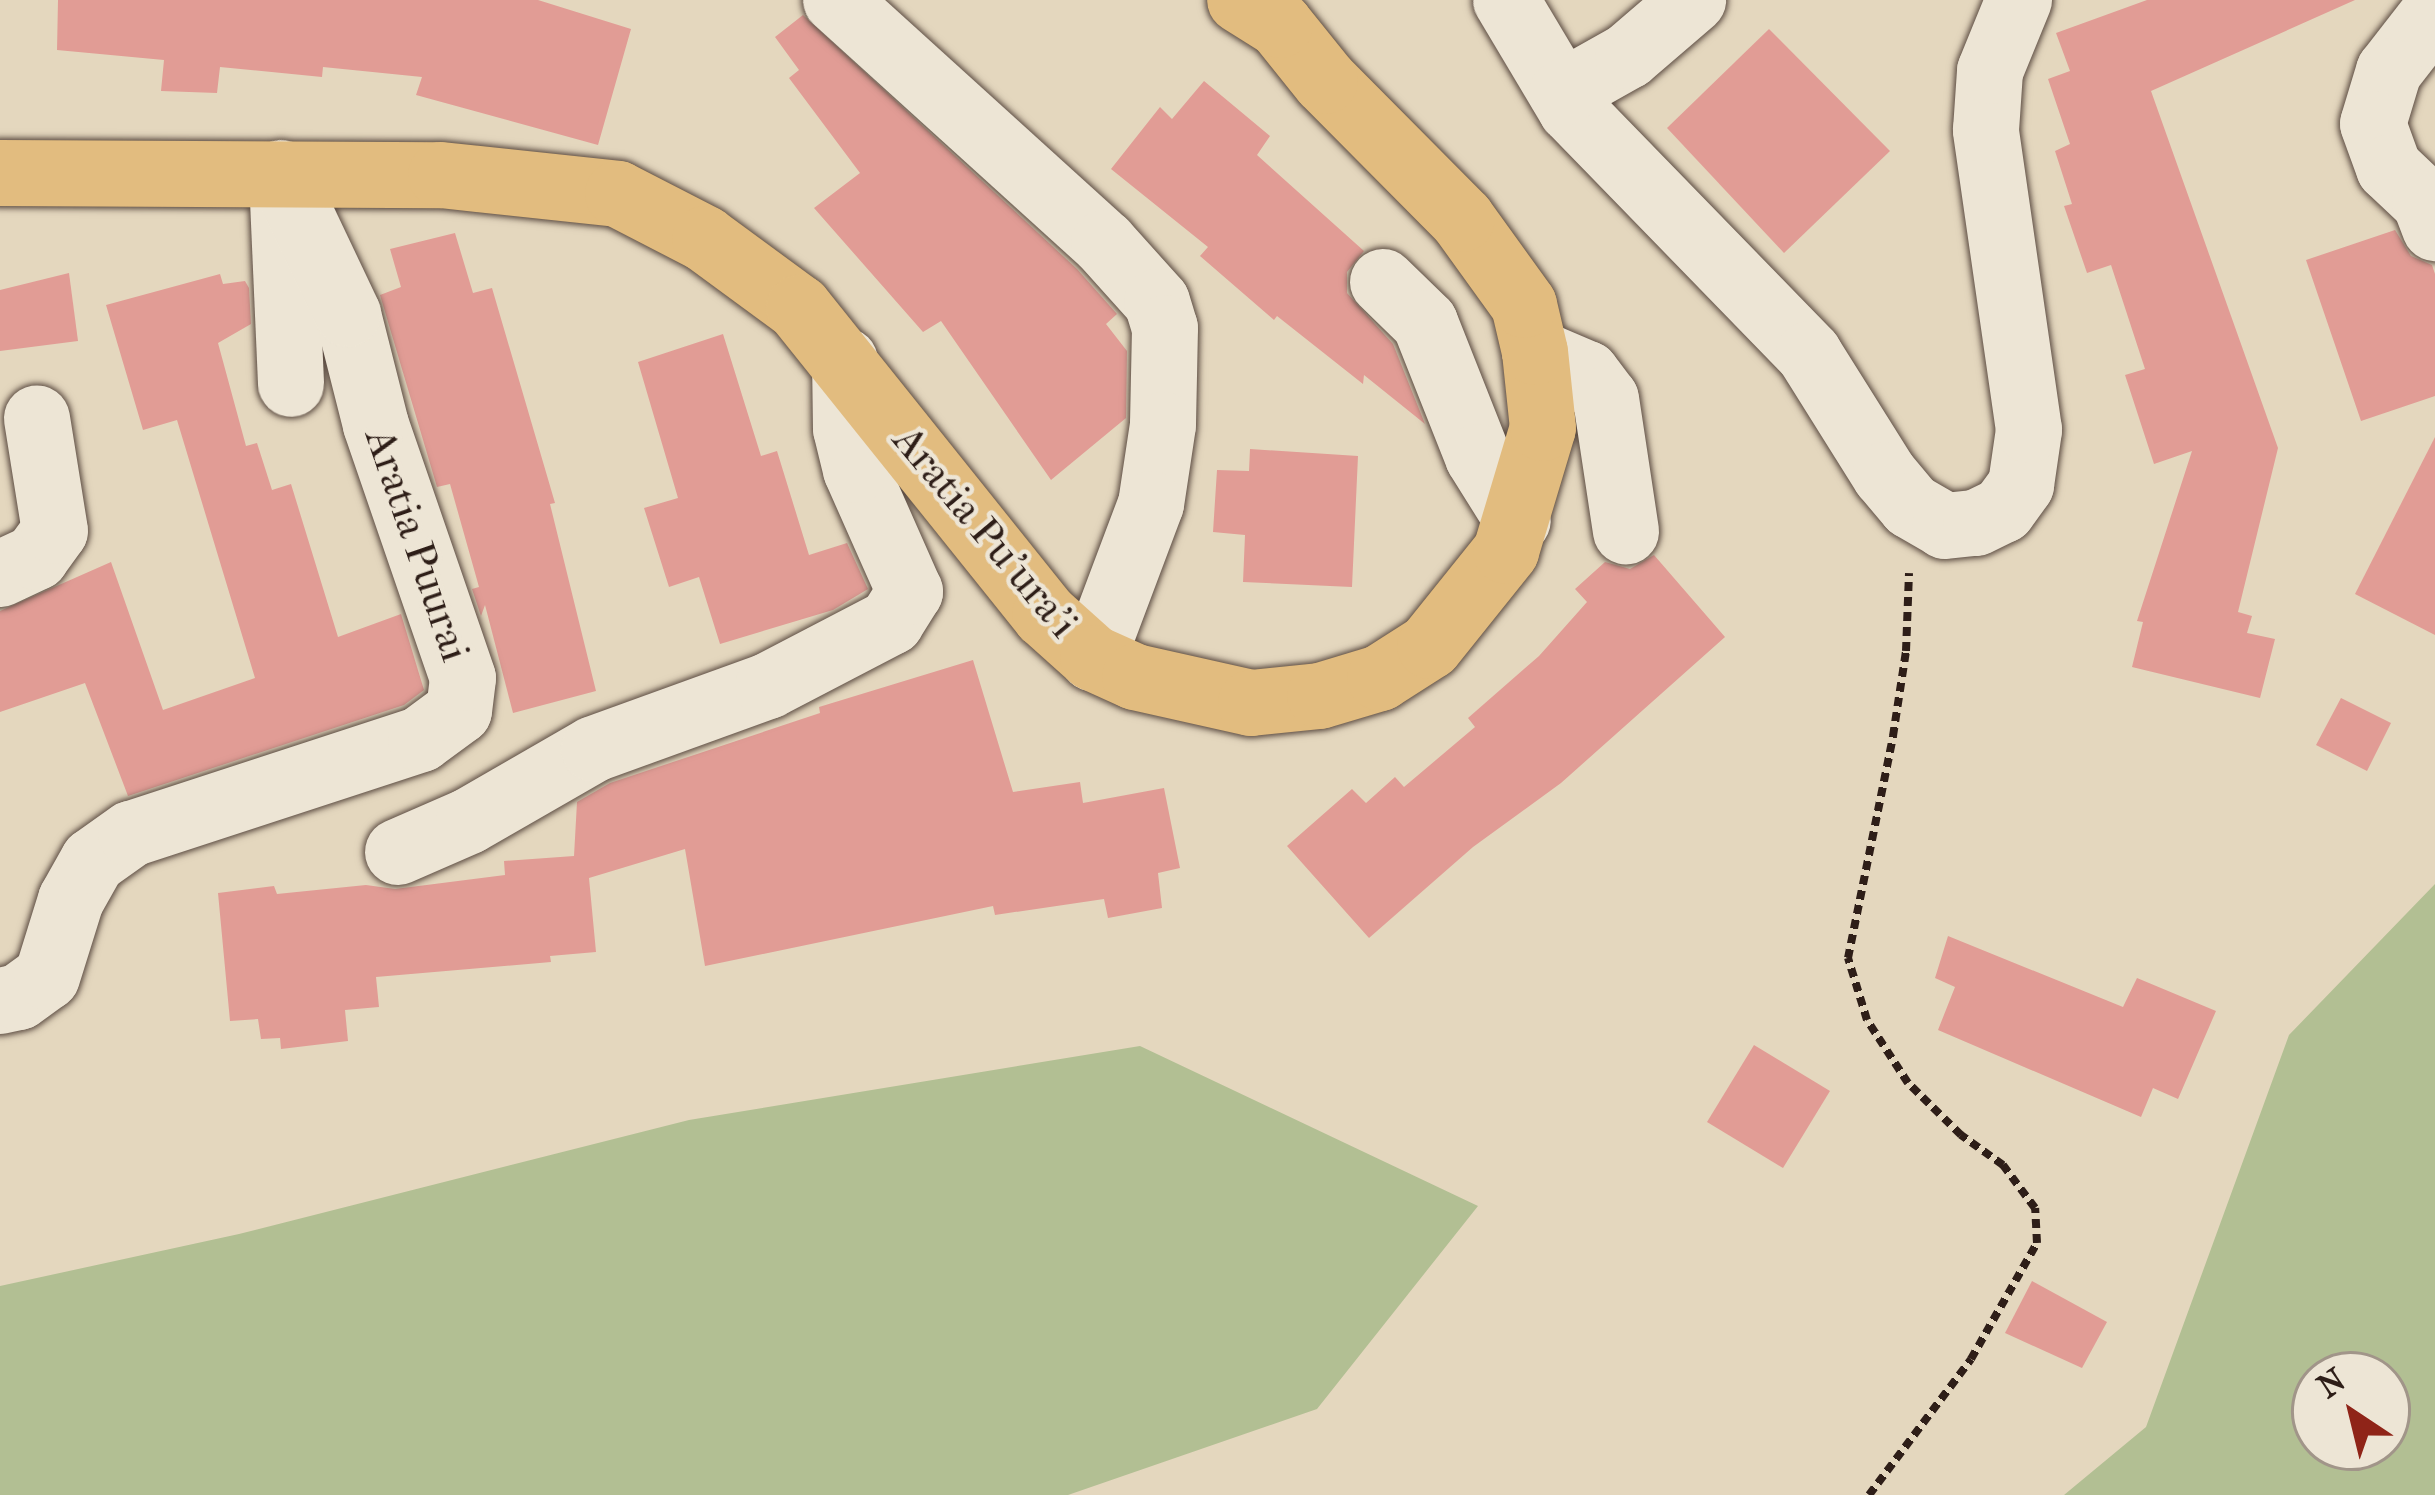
<!DOCTYPE html>
<style>
body{margin:0}
#map{position:relative;width:2435px;height:1495px;overflow:hidden;background:#e4d7be;font-family:"IM FELL French Canon",serif}
div>[style]{position:absolute}
.green>*{inset:0;background:#b2bf93}
.building>*{inset:0;background:#e19c95}
.path>*{height:8px;margin-top:-4px;transform-origin:0;background:repeating-linear-gradient(90deg,#2e1e18 0 9px,transparent 0 15px)}
.roads{filter:drop-shadow(0 0 3px #5c4c42) drop-shadow(0 0 3px #5c4c42)}
.minor>*{height:66px;margin:-33px;padding:0 33px;transform-origin:33px;border-radius:33px;background:#ede5d5}
.major>*{height:66px;margin:-33px;padding:0 33px;transform-origin:33px;border-radius:33px;background:#e2bc7f}
span{translate:-50% -50%;white-space:nowrap;text-align:center;line-height:1.15;-webkit-text-stroke:9px #ede5d5;paint-order:stroke}
.street-label{font-size:42px;color:#2e1e18}
.north{position:absolute;left:2291px;top:1351px;width:120px;height:120px;box-sizing:border-box;background:#ede5d5;border:3px solid #a19589;border-radius:50%;rotate:325deg;font-size:33px;font-weight:700;line-height:48px;text-align:center;color:#2e1e18}
.north::after{content:'';display:block;margin:auto;width:42px;height:54px;background:#8f2418;clip-path:polygon(50% 0,100% 100%,50% 72%,0 100%)}
</style>
<div id="map">
<div class="green">
<div style="clip-path:polygon(evenodd,2435px 884px,2435px 1495px,2064px 1495px,2146px 1427px,2289px 1035px,2435px 884px,2387px 1375px,2387px 1447px,2315px 1447px,2315px 1375px,2387px 1375px)"></div>
<div style="clip-path:polygon(1140px 1046px,1478px 1206px,1317px 1409px,1068px 1495px,0 1495px,0 1286px,239px 1234px,689px 1120px)"></div>
</div>
<div class="building">
<div style="clip-path:polygon(58px 0,538px 0,631px 29px,598px 145px,416px 95px,422px 77px,323px 67px,322px 77px,220px 67px,217px 93px,161px 91px,164px 60px,57px 50px)"></div>
<div style="clip-path:polygon(2147px 0,2355px 0,2151px 91px,2278px 448px,2238px 612px,2252px 616px,2247px 633px,2275px 639px,2260px 698px,2132px 667px,2143px 622px,2137px 621px,2192px 451px,2154px 464px,2125px 375px,2145px 369px,2111px 265px,2087px 273px,2064px 206px,2072px 204px,2055px 151px,2070px 144px,2048px 79px,2070px 71px,2056px 33px)"></div>
<div style="clip-path:polygon(803px 15px,1077px 269px,1117px 314px,1106px 324px,1127px 351px,1126px 418px,1051px 480px,941px 321px,923px 332px,814px 208px,860px 173px,789px 78px,799px 70px,775px 37px)"></div>
<div style="clip-path:polygon(1769px 29px,1890px 151px,1784px 253px,1667px 128px)"></div>
<div style="clip-path:polygon(1204px 81px,1270px 136px,1257px 155px,1364px 251px,1347px 272px,1347px 293px,1393px 344px,1425px 424px,1364px 375px,1363px 384px,1277px 316px,1274px 320px,1200px 256px,1208px 247px,1111px 169px,1160px 107px,1172px 119px)"></div>
<div style="clip-path:polygon(2395px 230px,2411px 256px,2432px 265px,2435px 274px,2435px 396px,2361px 421px,2306px 260px)"></div>
<div style="clip-path:polygon(455px 233px,473px 293px,492px 288px,555px 503px,550px 504px,596px 691px,513px 713px,485px 605px,481px 616px,472px 589px,479px 587px,450px 484px,437px 487px,380px 295px,401px 287px,390px 249px)"></div>
<div style="clip-path:polygon(69px 273px,78px 341px,0 351px,0 290px)"></div>
<div style="clip-path:polygon(220px 274px,223px 284px,245px 281px,249px 288px,251px 324px,218px 343px,246px 446px,257px 443px,272px 490px,291px 484px,338px 637px,401px 614px,424px 690px,404px 705px,128px 796px,85px 683px,0 712px,0 611px,111px 562px,163px 710px,255px 678px,177px 420px,143px 430px,106px 305px)"></div>
<div style="clip-path:polygon(723px 334px,761px 456px,777px 451px,809px 555px,847px 543px,868px 589px,833px 610px,720px 644px,699px 577px,669px 587px,644px 508px,678px 498px,638px 362px)"></div>
<div style="clip-path:polygon(2435px 437px,2435px 635px,2355px 594px)"></div>
<div style="clip-path:polygon(1250px 449px,1358px 456px,1352px 587px,1243px 582px,1245px 535px,1213px 532px,1217px 470px,1249px 471px)"></div>
<div style="clip-path:polygon(1654px 555px,1725px 637px,1561px 783px,1473px 847px,1369px 938px,1287px 846px,1352px 789px,1366px 803px,1395px 777px,1404px 787px,1475px 727px,1468px 718px,1539px 656px,1587px 602px,1575px 589px,1605px 562px,1630px 569px)"></div>
<div style="clip-path:polygon(973px 660px,1013px 792px,1080px 782px,1083px 803px,1164px 788px,1180px 868px,1158px 873px,1162px 908px,1108px 918px,1104px 899px,995px 915px,993px 906px,705px 966px,685px 849px,589px 878px,596px 952px,550px 956px,551px 962px,376px 977px,379px 1007px,345px 1010px,348px 1041px,281px 1049px,280px 1038px,261px 1039px,258px 1019px,230px 1021px,218px 893px,274px 886px,277px 894px,366px 885px,395px 889px,505px 875px,504px 861px,574px 856px,577px 802px,610px 783px,820px 713px,819px 707px)"></div>
<div style="clip-path:polygon(2341px 698px,2391px 723px,2367px 771px,2316px 745px)"></div>
<div style="clip-path:polygon(1948px 936px,2123px 1007px,2137px 978px,2216px 1011px,2178px 1099px,2153px 1088px,2141px 1117px,1938px 1030px,1955px 987px,1935px 978px)"></div>
<div style="clip-path:polygon(1754px 1045px,1830px 1091px,1783px 1168px,1707px 1122px)"></div>
<div style="clip-path:polygon(2032px 1281px,2107px 1322px,2082px 1368px,2005px 1333px)"></div>
</div>
<div class="path">
<div style="left:1869px;top:1495px;width:170px;rotate:-53.1deg"></div>
<div style="left:1971px;top:1359px;width:133px;rotate:-60.4deg"></div>
<div style="left:2037px;top:1243px;width:35px;rotate:-93deg"></div>
<div style="left:2035px;top:1208px;width:54px;rotate:-126.7deg"></div>
<div style="left:2003px;top:1165px;width:52px;rotate:-144.5deg"></div>
<div style="left:1961px;top:1135px;width:74px;rotate:-135.5deg"></div>
<div style="left:1908px;top:1083px;width:75px;rotate:-123.1deg"></div>
<div style="left:1867px;top:1020px;width:65px;rotate:-107deg"></div>
<div style="left:1848px;top:958px;width:227px;rotate:-78.5deg"></div>
<div style="left:1893px;top:736px;width:86px;rotate:-81.3deg"></div>
<div style="left:1906px;top:651px;width:78px;rotate:-87.8deg"></div>
</div>
<div class="roads">
<div class="minor">
<div style="left:836px;top:0;width:362px;rotate:42.2deg"></div>
<div style="left:1104px;top:243px;width:79px;rotate:48.1deg"></div>
<div style="left:1157px;top:302px;width:27px;rotate:73deg"></div>
<div style="left:1165px;top:328px;width:97px;rotate:91.2deg"></div>
<div style="left:1163px;top:425px;width:80px;rotate:98.6deg"></div>
<div style="left:1151px;top:504px;width:165px;rotate:110.6deg"></div>
<div style="left:1506px;top:0;width:127px;rotate:59.2deg"></div>
<div style="left:1571px;top:109px;width:342px;rotate:45.8deg"></div>
<div style="left:1809px;top:354px;width:143px;rotate:57.9deg"></div>
<div style="left:1885px;top:475px;width:40px;rotate:50deg"></div>
<div style="left:1911px;top:506px;width:39px;rotate:30deg"></div>
<div style="left:1945px;top:526px;width:31px;rotate:-6deg"></div>
<div style="left:1976px;top:523px;width:30px;rotate:-26deg"></div>
<div style="left:2003px;top:510px;width:31px;rotate:-54deg"></div>
<div style="left:2021px;top:485px;width:56px;rotate:-81.7deg"></div>
<div style="left:2029px;top:430px;width:303px;rotate:-98.2deg"></div>
<div style="left:1986px;top:130px;width:59px;rotate:-86.1deg"></div>
<div style="left:1990px;top:71px;width:77px;rotate:-67.8deg"></div>
<div style="left:2435px;top:12px;width:75px;rotate:127.9deg"></div>
<div style="left:2389px;top:71px;width:55px;rotate:106.8deg"></div>
<div style="left:2373px;top:124px;width:47px;rotate:70deg"></div>
<div style="left:2389px;top:168px;width:50px;rotate:43.4deg"></div>
<div style="left:2425px;top:202px;width:28px;rotate:69deg"></div>
<div style="left:1562px;top:93px;width:76px;rotate:-29.3deg"></div>
<div style="left:1628px;top:56px;width:86px;rotate:-40.7deg"></div>
<div style="left:283px;top:200px;width:184px;rotate:87.5deg"></div>
<div style="left:1383px;top:282px;width:59px;rotate:44.3deg"></div>
<div style="left:1425px;top:323px;width:144px;rotate:68.4deg"></div>
<div style="left:1478px;top:457px;width:75px;rotate:58deg"></div>
<div style="left:1535px;top:352px;width:56px;rotate:22.9deg"></div>
<div style="left:1587px;top:374px;width:31px;rotate:53deg"></div>
<div style="left:1606px;top:399px;width:134px;rotate:81.4deg"></div>
<div style="left:0;top:574px;width:40px;rotate:-25deg"></div>
<div style="left:36px;top:557px;width:32px;rotate:-54deg"></div>
<div style="left:55px;top:531px;width:114px;rotate:-99.1deg"></div>
<div style="left:398px;top:852px;width:77px;rotate:-23.6deg"></div>
<div style="left:469px;top:821px;width:144px;rotate:-29.9deg"></div>
<div style="left:594px;top:749px;width:185px;rotate:-19.9deg"></div>
<div style="left:768px;top:686px;width:139px;rotate:-27.5deg"></div>
<div style="left:891px;top:622px;width:36px;rotate:-58deg"></div>
<div style="left:910px;top:592px;width:133px;rotate:-113.9deg"></div>
<div style="left:856px;top:470px;width:42px;rotate:-103.7deg"></div>
<div style="left:846px;top:429px;width:68px;rotate:-90.8deg"></div>
<div style="left:0;top:1001px;width:19px;rotate:-12deg"></div>
<div style="left:19px;top:997px;width:34px;rotate:-36deg"></div>
<div style="left:47px;top:977px;width:81px;rotate:-72.7deg"></div>
<div style="left:71px;top:900px;width:45px;rotate:-60.6deg"></div>
<div style="left:93px;top:861px;width:47px;rotate:-35.4deg"></div>
<div style="left:131px;top:834px;width:305px;rotate:-18.1deg"></div>
<div style="left:421px;top:739px;width:47px;rotate:-36.4deg"></div>
<div style="left:459px;top:711px;width:33px;rotate:-83deg"></div>
<div style="left:463px;top:678px;width:268px;rotate:-109deg"></div>
<div style="left:376px;top:425px;width:114px;rotate:-104.2deg"></div>
<div style="left:348px;top:314px;width:156px;rotate:-115.4deg"></div>
</div>
<div class="major">
<div style="left:0;top:173px;width:441px;rotate:0.3deg"></div>
<div style="left:441px;top:175px;width:178px;rotate:6.1deg"></div>
<div style="left:618px;top:194px;width:98px;rotate:27.3deg"></div>
<div style="left:705px;top:239px;width:117px;rotate:36.3deg"></div>
<div style="left:799px;top:308px;width:393px;rotate:51.3deg"></div>
<div style="left:1045px;top:615px;width:64px;rotate:41.9deg"></div>
<div style="left:1093px;top:658px;width:46px;rotate:24.3deg"></div>
<div style="left:1135px;top:677px;width:119px;rotate:12.6deg"></div>
<div style="left:1251px;top:703px;width:69px;rotate:-5.8deg"></div>
<div style="left:1320px;top:696px;width:63px;rotate:-16.7deg"></div>
<div style="left:1380px;top:678px;width:59px;rotate:-32.6deg"></div>
<div style="left:1430px;top:646px;width:122px;rotate:-51.3deg"></div>
<div style="left:1506px;top:551px;width:128px;rotate:-73.3deg"></div>
<div style="left:1543px;top:428px;width:76px;rotate:-96deg"></div>
<div style="left:1535px;top:352px;width:48px;rotate:-103.2deg"></div>
<div style="left:1524px;top:305px;width:106px;rotate:-125.8deg"></div>
<div style="left:1462px;top:219px;width:194px;rotate:-134.8deg"></div>
<div style="left:1325px;top:81px;width:72px;rotate:-128.8deg"></div>
<div style="left:1280px;top:25px;width:47px;rotate:-148deg"></div>
</div>
</div>
<div class="street-label">
<span style="left:985px;top:532px;rotate:50deg">Aratia Pu'ura'i</span>
<span style="left:417px;top:545px;rotate:71deg">Aratia Puurai</span>
</div>
<div class="north">N</div>
</div>
